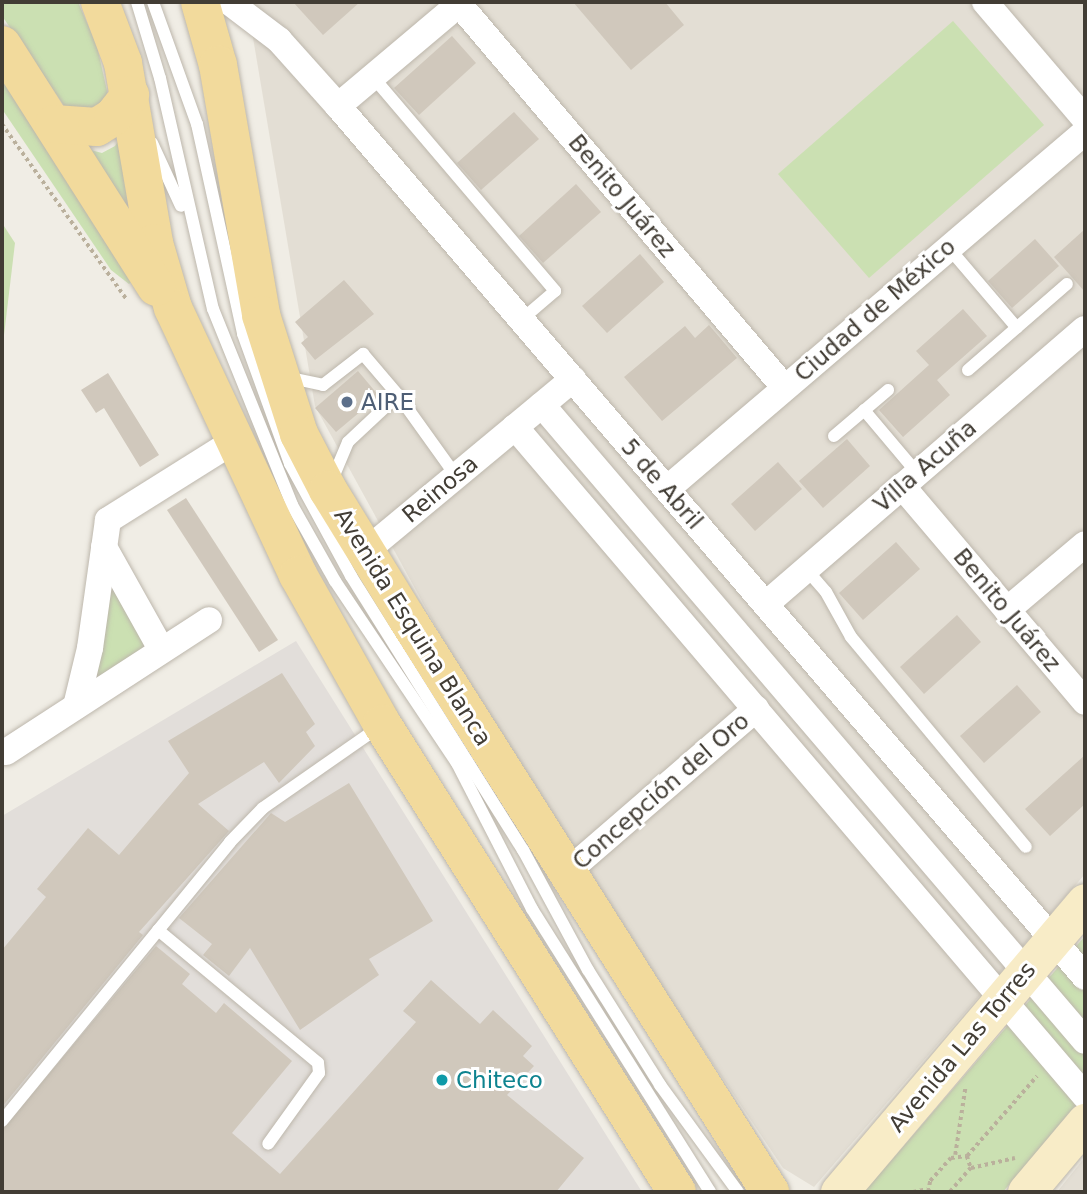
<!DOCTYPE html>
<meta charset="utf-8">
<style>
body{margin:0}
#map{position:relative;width:1087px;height:1194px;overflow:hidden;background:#f0ede5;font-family:"DejaVu Sans",sans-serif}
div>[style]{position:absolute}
.residential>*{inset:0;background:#e3ded4}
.industrial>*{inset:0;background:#e2deda}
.green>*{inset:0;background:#cbe0b2}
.building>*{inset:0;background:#d0c8bc}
.path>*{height:3.5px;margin-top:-1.75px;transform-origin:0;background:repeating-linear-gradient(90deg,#bab09c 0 3.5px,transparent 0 7px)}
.roads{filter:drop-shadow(0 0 2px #bdb7ac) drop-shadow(0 0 2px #bdb7ac)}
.lane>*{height:12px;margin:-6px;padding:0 6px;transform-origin:6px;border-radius:6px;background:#fff}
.street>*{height:26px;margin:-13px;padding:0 13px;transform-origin:13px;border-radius:13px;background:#fff}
.secondary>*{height:37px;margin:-18.5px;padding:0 18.5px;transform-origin:18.5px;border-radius:18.5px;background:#f8ecc7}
.primary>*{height:38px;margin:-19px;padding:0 19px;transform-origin:19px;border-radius:19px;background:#f2da9c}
.dots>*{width:19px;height:19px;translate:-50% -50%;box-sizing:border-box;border:4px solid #fff;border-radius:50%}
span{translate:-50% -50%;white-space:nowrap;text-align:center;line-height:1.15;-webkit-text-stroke:6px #fff;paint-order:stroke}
.street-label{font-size:23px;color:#423d35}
.service-label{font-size:23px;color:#4e5e75}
.left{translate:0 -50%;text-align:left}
.culture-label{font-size:23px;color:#0d838f}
.frame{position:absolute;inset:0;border:4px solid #423d35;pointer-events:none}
</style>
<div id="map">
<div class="residential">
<div style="clip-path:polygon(247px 2px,1085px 2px,1085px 874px,814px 1187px,783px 1168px,509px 760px,315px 406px)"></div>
<div style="clip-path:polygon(1085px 1157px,1085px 1192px,1057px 1192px)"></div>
</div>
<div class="industrial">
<div style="clip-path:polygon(296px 641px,642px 1192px,2px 1192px,2px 816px)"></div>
</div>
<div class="green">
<div style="clip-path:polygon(2px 2px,78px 2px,97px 46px,107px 91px,106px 110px,65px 107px,2px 16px)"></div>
<div style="clip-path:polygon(953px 21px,1044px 125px,869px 278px,778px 174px)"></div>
<div style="clip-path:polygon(2px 63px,141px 272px,129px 284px,111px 270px,2px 109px)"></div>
<div style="clip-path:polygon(123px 134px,139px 226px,83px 148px,102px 153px,115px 146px)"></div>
<div style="clip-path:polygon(2px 223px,15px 243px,2px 352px)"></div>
<div style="clip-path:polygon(107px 573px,149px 646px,91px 688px)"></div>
<div style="clip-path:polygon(1085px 936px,1085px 1094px,1003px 1192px,864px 1192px)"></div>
</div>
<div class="building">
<div style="clip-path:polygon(293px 2px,360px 2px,323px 35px)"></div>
<div style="clip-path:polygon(573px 2px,665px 2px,684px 25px,631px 70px)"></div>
<div style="clip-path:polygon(452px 36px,476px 63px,419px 115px,394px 88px)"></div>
<div style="clip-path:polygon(514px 112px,539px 139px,481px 190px,457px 163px)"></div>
<div style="clip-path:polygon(576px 184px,601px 212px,543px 263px,519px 236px)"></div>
<div style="clip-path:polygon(1085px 229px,1085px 292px,1054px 257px)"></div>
<div style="clip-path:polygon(1035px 239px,1059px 266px,1012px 308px,988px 281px)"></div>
<div style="clip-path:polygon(640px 254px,664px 282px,607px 333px,582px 306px)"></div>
<div style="clip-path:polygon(344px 280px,374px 314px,315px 360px,301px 343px,308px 337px,295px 322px)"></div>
<div style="clip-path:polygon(963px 309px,987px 336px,937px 380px,950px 395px,903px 437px,879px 410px,929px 365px,916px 351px)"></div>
<div style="clip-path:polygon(709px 325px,737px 358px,662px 421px,624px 377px,685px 326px,695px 338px)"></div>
<div style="clip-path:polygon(358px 371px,379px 396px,336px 432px,315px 408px)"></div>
<div style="clip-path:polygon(108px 373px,159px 455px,140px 467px,104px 408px,96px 413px,81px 390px)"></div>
<div style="clip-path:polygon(847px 439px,870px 466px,823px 508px,799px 481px)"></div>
<div style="clip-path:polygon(778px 462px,802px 489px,755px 531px,731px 504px)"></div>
<div style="clip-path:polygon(186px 498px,278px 640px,259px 652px,167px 510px)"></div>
<div style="clip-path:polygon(896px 542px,920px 569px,863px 620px,839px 593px)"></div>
<div style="clip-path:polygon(957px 615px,981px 642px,924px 694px,900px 667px)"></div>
<div style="clip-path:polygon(282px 673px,315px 724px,306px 732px,315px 746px,279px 783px,264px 762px,198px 804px,229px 831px,139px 932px,143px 935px,2px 1107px,2px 950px,46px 897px,37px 889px,88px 828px,119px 855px,189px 773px,168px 741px)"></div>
<div style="clip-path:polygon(1017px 685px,1041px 712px,984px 763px,960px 736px)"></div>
<div style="clip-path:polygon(1085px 755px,1085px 804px,1050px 836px,1025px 809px)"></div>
<div style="clip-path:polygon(349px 783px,433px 921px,369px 959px,379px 975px,300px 1030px,250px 948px,229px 976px,203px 955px,212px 944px,179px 918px,271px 813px,285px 822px)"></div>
<div style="clip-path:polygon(156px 946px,190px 974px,182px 984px,216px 1013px,224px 1003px,292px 1061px,232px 1133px,280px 1174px,416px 1022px,403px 1011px,431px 980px,480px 1024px,493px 1010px,532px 1046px,523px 1056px,534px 1066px,507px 1095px,584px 1158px,556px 1192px,2px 1192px,2px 1130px)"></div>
</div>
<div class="path">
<div style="left:2px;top:124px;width:216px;rotate:54.6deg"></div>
<div style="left:955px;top:1155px;width:67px;rotate:-81.4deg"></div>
<div style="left:967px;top:1156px;width:106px;rotate:-48.8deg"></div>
<div style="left:971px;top:1168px;width:45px;rotate:-12.8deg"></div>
<div style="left:913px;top:1192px;width:14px;rotate:-12deg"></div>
<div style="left:928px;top:1192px;width:11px;rotate:-80deg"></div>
<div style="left:930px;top:1181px;width:31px;rotate:-48deg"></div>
<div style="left:951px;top:1158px;width:16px;rotate:-7deg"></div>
<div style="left:967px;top:1156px;width:13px;rotate:72deg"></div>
<div style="left:971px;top:1168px;width:32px;rotate:131deg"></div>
</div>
<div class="roads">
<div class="lane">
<div style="left:137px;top:2px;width:79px;rotate:73.2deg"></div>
<div style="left:160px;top:78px;width:237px;rotate:77.1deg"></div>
<div style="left:213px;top:309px;width:211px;rotate:68deg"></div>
<div style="left:292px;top:505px;width:87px;rotate:60.5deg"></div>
<div style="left:335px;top:581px;width:219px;rotate:56.2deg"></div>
<div style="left:457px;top:763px;width:164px;rotate:62.8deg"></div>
<div style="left:532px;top:909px;width:334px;rotate:57.8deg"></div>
<div style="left:153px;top:2px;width:130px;rotate:70.2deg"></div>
<div style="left:197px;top:124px;width:215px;rotate:77.6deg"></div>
<div style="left:243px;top:334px;width:138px;rotate:70.1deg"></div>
<div style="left:290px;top:464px;width:128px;rotate:61.4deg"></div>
<div style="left:351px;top:576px;width:324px;rotate:57.9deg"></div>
<div style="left:523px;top:850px;width:136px;rotate:61.6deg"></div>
<div style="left:588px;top:970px;width:136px;rotate:57.9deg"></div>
<div style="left:660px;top:1085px;width:132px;rotate:53.9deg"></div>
<div style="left:373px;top:77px;width:281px;rotate:49.6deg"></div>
<div style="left:555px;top:291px;width:45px;rotate:139.5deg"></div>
<div style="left:152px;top:143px;width:69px;rotate:65.3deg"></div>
<div style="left:948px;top:247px;width:106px;rotate:49.6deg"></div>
<div style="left:968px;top:370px;width:131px;rotate:-41deg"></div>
<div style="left:286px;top:377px;width:38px;rotate:12deg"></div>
<div style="left:323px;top:385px;width:51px;rotate:-37.8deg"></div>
<div style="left:363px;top:354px;width:54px;rotate:49.5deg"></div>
<div style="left:864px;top:410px;width:82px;rotate:49.9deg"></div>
<div style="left:834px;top:436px;width:71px;rotate:-40.4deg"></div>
<div style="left:332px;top:480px;width:41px;rotate:-67.2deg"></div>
<div style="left:348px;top:442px;width:69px;rotate:-43.2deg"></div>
<div style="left:398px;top:395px;width:100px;rotate:54.4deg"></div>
<div style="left:806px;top:569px;width:30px;rotate:49deg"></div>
<div style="left:826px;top:592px;width:51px;rotate:60.9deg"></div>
<div style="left:851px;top:637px;width:273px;rotate:50.2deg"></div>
<div style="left:158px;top:930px;width:208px;rotate:39.7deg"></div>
<div style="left:318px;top:1063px;width:10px;rotate:84deg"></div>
<div style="left:319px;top:1073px;width:87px;rotate:125.7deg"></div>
<div style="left:2px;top:1121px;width:360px;rotate:-50.7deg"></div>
<div style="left:230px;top:842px;width:47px;rotate:-45.9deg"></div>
<div style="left:263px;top:808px;width:141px;rotate:-34.9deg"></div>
</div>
<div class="street">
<div style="left:229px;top:2px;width:63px;rotate:37.2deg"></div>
<div style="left:279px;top:40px;width:89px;rotate:48.2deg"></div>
<div style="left:338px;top:106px;width:1147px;rotate:49.38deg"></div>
<div style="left:985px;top:2px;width:154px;rotate:49.5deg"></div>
<div style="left:338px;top:106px;width:158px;rotate:-40.1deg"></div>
<div style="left:459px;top:4px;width:502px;rotate:49.68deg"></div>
<div style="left:542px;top:405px;width:836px;rotate:49.51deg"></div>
<div style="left:515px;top:427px;width:879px;rotate:49.57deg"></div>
<div style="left:902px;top:486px;width:283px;rotate:49.7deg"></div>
<div style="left:667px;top:489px;width:550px;rotate:-40.5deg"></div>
<div style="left:104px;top:547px;width:117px;rotate:60.8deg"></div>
<div style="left:366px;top:551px;width:269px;rotate:-39.7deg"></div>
<div style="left:766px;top:604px;width:421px;rotate:-40.8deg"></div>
<div style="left:1007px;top:610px;width:102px;rotate:-40.2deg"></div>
<div style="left:76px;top:706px;width:60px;rotate:-76.4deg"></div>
<div style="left:90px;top:648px;width:129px;rotate:-82deg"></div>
<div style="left:108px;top:520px;width:149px;rotate:-32.1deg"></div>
<div style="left:6px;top:752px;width:242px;rotate:-33deg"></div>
<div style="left:567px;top:872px;width:250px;rotate:-40.8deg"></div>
</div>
<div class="secondary">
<div style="left:839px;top:1192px;width:380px;rotate:-49.7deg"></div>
<div style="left:1026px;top:1192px;width:92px;rotate:-49.9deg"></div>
</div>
<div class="primary">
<div style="left:100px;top:2px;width:65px;rotate:69.3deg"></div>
<div style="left:123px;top:63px;width:183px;rotate:80.2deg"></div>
<div style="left:154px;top:243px;width:68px;rotate:73.7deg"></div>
<div style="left:173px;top:308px;width:295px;rotate:64.9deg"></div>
<div style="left:298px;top:575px;width:171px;rotate:60.6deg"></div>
<div style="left:382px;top:724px;width:553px;rotate:57.78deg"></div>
<div style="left:200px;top:2px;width:66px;rotate:74.1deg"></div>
<div style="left:218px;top:65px;width:254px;rotate:80.2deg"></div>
<div style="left:261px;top:315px;width:125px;rotate:72.3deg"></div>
<div style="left:299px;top:434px;width:63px;rotate:62.6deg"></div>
<div style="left:328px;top:490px;width:149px;rotate:58.4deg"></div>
<div style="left:406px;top:617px;width:681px;rotate:57.66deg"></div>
<div style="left:2px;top:45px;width:287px;rotate:57.5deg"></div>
<div style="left:54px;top:124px;width:43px;rotate:4deg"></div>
<div style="left:97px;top:127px;width:19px;rotate:-32deg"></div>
<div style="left:113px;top:117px;width:28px;rotate:-52deg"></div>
</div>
</div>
<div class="dots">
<div style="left:347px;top:402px;background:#5c6f8a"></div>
<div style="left:442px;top:1080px;background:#0f9aa8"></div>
</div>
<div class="street-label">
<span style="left:622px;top:196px;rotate:50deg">Benito Juárez</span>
<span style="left:875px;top:310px;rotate:-41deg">Ciudad de México</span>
<span style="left:925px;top:466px;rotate:-41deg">Villa Acuña</span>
<span style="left:662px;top:484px;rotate:49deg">5 de Abril</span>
<span style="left:440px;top:489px;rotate:-40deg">Reinosa</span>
<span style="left:1007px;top:610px;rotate:50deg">Benito Juárez</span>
<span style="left:413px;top:627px;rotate:58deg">Avenida Esquina Blanca</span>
<span style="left:661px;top:791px;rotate:-41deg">Concepción del Oro</span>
<span style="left:962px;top:1047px;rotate:-50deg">Avenida Las Torres</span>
</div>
<div class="service-label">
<span class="left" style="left:361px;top:402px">AIRE</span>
</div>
<div class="culture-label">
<span class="left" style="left:456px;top:1080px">Chiteco</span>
</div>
<div class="frame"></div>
</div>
